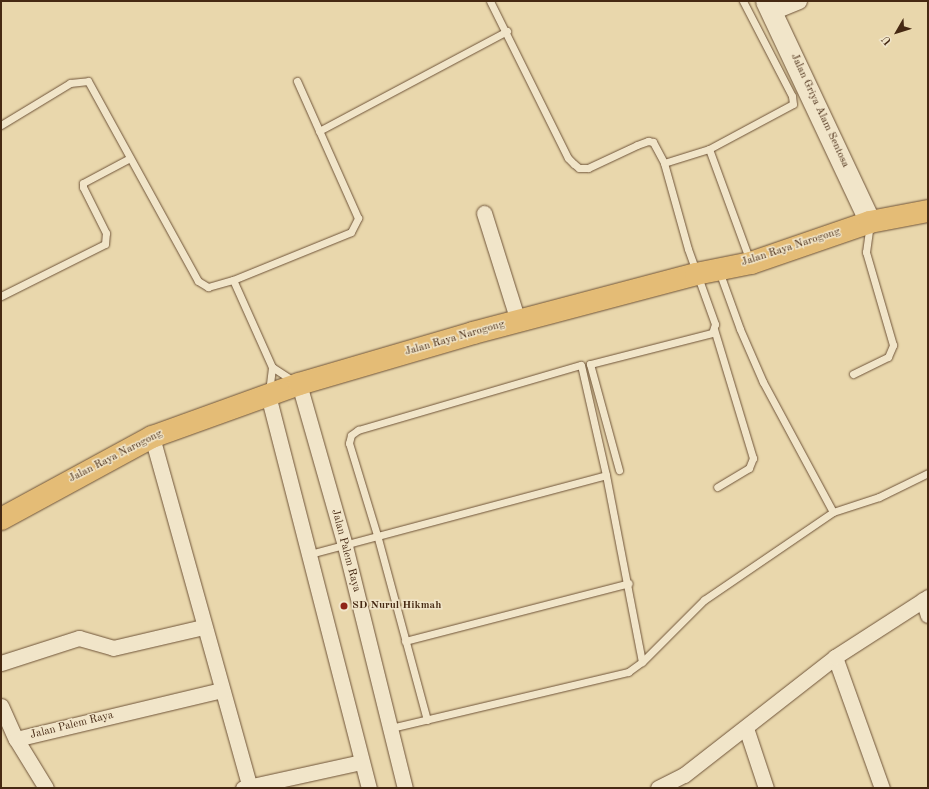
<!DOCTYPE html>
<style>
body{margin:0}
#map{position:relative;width:929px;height:789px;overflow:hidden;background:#e9d7ac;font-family:"Old Standard TT",serif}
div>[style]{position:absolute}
.roads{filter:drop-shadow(0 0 1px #6f5439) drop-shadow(0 0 1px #6f5439)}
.lane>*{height:7px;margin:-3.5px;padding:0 3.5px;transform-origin:3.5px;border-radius:3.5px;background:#f1e5c9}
.street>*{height:15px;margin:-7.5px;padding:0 7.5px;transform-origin:7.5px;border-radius:7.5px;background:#f1e5c9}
.secondary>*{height:21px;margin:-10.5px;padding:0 10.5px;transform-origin:10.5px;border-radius:10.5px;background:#f1e5c9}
.primary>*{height:22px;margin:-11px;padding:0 11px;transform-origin:11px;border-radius:11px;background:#e4bc76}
.dots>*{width:11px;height:11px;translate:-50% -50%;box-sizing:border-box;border:2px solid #f1e5c9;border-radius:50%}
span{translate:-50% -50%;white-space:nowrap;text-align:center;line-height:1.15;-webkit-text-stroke:3px #f1e5c9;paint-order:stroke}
.street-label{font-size:11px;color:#462913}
.poi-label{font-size:11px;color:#462913;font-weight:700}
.left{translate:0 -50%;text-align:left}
.frame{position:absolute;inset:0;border:2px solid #462913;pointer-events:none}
.north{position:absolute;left:877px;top:12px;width:40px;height:40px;-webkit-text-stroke:3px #f1e5c9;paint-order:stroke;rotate:231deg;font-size:11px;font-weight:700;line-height:16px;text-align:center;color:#462913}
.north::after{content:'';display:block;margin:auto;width:14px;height:18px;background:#462913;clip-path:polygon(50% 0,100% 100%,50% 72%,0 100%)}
</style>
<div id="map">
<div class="roads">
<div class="lane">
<div style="left:490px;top:1px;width:175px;rotate:63.6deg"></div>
<div style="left:568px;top:158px;width:8px;rotate:45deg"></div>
<div style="left:574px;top:164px;width:6px;rotate:39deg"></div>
<div style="left:579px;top:168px;width:9px"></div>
<div style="left:588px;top:168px;width:54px;rotate:-25.1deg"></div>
<div style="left:637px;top:145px;width:12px;rotate:-20deg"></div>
<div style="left:648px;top:141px;width:5px;rotate:11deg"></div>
<div style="left:653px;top:142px;width:24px;rotate:62deg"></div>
<div style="left:664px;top:163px;width:89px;rotate:74.4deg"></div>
<div style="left:688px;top:249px;width:80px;rotate:70.2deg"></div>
<div style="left:715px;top:324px;width:9px;rotate:108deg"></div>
<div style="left:712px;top:333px;width:126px;rotate:165.7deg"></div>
<div style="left:590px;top:364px;width:110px;rotate:74.7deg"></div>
<div style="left:1px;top:125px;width:81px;rotate:-31.3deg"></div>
<div style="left:70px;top:83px;width:18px;rotate:-6deg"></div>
<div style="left:88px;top:81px;width:228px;rotate:61.2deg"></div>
<div style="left:198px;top:281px;width:12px;rotate:31deg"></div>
<div style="left:208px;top:287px;width:26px;rotate:-16deg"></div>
<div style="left:319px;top:131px;width:213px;rotate:-28deg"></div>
<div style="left:709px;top:149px;width:119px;rotate:69.9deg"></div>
<div style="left:664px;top:163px;width:47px;rotate:-17.3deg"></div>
<div style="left:709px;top:149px;width:95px;rotate:-28.2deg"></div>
<div style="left:793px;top:104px;width:8px;rotate:-97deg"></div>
<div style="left:792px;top:96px;width:107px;rotate:-117.3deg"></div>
<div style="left:1px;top:296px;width:116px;rotate:-26.6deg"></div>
<div style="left:105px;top:244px;width:11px;rotate:-85deg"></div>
<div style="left:106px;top:233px;width:51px;rotate:-116.6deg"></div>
<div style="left:83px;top:187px;width:4px;rotate:-90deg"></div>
<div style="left:83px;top:183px;width:53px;rotate:-28deg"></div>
<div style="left:714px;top:329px;width:135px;rotate:73.2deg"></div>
<div style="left:753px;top:458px;width:11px;rotate:112deg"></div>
<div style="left:749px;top:468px;width:37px;rotate:149deg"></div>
<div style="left:272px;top:367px;width:27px;rotate:33deg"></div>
<div style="left:853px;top:374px;width:39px;rotate:-26deg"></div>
<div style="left:888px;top:357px;width:13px;rotate:-67deg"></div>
<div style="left:893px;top:345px;width:97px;rotate:-106.2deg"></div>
<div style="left:866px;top:252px;width:27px;rotate:-82deg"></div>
<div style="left:269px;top:392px;width:25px;rotate:-83deg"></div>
<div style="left:272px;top:367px;width:95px;rotate:-114.1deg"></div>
<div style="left:233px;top:280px;width:127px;rotate:-22.1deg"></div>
<div style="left:351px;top:232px;width:16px;rotate:-63deg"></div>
<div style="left:358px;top:218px;width:150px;rotate:-114deg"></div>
<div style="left:833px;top:512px;width:48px;rotate:-18.1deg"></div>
<div style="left:879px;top:497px;width:55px;rotate:-26.1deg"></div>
<div style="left:310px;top:554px;width:306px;rotate:-14.9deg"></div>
<div style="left:405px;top:641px;width:231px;rotate:-14.5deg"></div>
<div style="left:427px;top:720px;width:192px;rotate:-105.1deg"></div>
<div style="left:377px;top:535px;width:96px;rotate:-106.9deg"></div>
<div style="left:349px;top:443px;width:8px;rotate:-76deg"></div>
<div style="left:351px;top:435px;width:9px;rotate:-36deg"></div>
<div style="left:358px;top:430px;width:232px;rotate:-16.3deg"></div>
<div style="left:581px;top:365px;width:113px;rotate:77.2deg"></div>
<div style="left:606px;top:475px;width:190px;rotate:79.1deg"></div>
<div style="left:391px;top:728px;width:244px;rotate:-13.3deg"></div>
<div style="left:628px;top:672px;width:17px;rotate:-36deg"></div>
<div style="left:642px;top:662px;width:88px;rotate:-45deg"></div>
<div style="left:704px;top:600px;width:156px;rotate:-34.3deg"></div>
<div style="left:833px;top:512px;width:148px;rotate:-118.3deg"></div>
<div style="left:763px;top:382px;width:58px;rotate:-113.5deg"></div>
<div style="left:740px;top:329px;width:62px;rotate:-109.9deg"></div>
</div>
<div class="street">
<div style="left:772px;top:12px;width:29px;rotate:-22deg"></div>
<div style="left:484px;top:213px;width:113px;rotate:72.5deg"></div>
<div style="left:299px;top:384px;width:168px;rotate:74.1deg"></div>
<div style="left:345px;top:546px;width:249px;rotate:76.1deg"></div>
<div style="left:268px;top:395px;width:406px;rotate:75.6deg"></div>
<div style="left:152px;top:437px;width:364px;rotate:74.4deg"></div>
<div style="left:923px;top:600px;width:16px;rotate:72deg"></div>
<div style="left:835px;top:657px;width:139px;rotate:70.3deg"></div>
<div style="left:1px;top:663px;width:82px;rotate:-17.8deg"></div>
<div style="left:79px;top:638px;width:35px;rotate:16deg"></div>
<div style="left:113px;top:648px;width:92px;rotate:-13.1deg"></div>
<div style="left:1px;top:706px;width:36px;rotate:66deg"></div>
<div style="left:16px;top:739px;width:57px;rotate:58.5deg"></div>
<div style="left:746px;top:728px;width:63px;rotate:71.6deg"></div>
<div style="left:16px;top:739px;width:212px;rotate:-13.4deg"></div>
<div style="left:243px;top:788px;width:121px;rotate:-12.4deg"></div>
<div style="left:658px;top:788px;width:29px;rotate:-27deg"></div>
<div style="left:684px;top:775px;width:192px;rotate:-38deg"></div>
<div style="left:835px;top:657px;width:111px;rotate:-32.8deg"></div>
</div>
<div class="secondary">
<div style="left:766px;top:1px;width:244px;rotate:64.8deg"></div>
</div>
<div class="primary">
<div style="left:1px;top:519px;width:172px;rotate:-28.5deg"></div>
<div style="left:152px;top:437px;width:156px;rotate:-19.8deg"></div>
<div style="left:299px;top:384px;width:181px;rotate:-16.3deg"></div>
<div style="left:473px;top:333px;width:231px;rotate:-14.8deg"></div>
<div style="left:696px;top:274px;width:56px;rotate:-11.3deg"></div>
<div style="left:751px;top:263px;width:126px;rotate:-19deg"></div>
<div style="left:870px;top:222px;width:59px;rotate:-10.7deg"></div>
</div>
</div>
<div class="dots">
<div style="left:344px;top:606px;background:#8f2418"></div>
</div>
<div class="street-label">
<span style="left:819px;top:111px;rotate:65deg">Jalan Griya Alam Sentosa</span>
<span style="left:791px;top:248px;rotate:-18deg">Jalan Raya Narogong</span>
<span style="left:455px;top:339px;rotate:-16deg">Jalan Raya Narogong</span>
<span style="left:116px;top:457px;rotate:-27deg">Jalan Raya Narogong</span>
<span style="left:345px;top:551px;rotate:75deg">Jalan Palem Raya</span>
<span style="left:72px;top:726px;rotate:-14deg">Jalan Palem Raya</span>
</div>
<div class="poi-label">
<span class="left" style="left:352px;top:606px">SD Nurul Hikmah</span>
</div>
<div class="frame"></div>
<div class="north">U</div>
</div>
